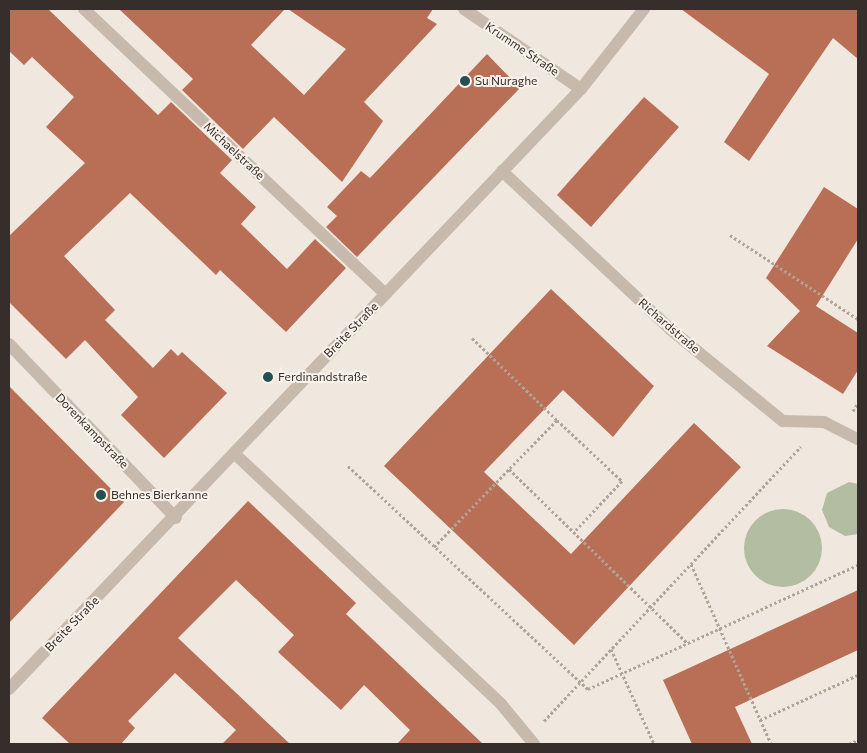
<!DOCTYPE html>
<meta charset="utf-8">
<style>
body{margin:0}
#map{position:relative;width:867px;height:753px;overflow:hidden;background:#f0e8df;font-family:Commissioner,sans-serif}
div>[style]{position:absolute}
.green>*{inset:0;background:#b3bda1}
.round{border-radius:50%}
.building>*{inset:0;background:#b86f56}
.path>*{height:3px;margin-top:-1.5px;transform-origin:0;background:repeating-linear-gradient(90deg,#b2a397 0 2.5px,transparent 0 5px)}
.minor>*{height:12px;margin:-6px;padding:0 6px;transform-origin:6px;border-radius:6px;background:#c7b9ac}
.dots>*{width:14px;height:14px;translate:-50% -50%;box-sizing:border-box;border:2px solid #f8f2eb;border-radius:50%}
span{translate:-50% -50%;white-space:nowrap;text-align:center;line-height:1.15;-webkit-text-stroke:4px #f8f2eb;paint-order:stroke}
.street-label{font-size:12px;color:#362e2a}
.poi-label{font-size:12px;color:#362e2a}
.left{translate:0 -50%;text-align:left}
.frame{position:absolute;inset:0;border:10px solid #362e2a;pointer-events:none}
</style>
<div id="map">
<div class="green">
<div style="clip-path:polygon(849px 482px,858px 484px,858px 534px,845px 536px,829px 527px,822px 510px,827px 493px)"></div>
<div class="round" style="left:744px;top:509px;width:78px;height:78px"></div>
</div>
<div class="building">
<div style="clip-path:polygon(9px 9px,48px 9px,158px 115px,171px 102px,232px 160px,220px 173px,256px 207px,241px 224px,287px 269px,315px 239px,346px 268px,286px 332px,220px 270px,216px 275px,130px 193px,64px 256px,115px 310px,105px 320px,153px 368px,171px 349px,178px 356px,182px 352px,227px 393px,164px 458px,121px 415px,138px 397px,85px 340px,66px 359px,9px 302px,9px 236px,85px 163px,46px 127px,74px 97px,32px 57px,24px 65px,9px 51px)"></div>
<div style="clip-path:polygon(119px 9px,285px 9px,251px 45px,304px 95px,346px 49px,288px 9px,433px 9px,427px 18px,437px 24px,364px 102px,383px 121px,342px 182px,274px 117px,243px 149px,182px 90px,193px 79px)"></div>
<div style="clip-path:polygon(681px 9px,858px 9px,858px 59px,833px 38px,749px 161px,724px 142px,769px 74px)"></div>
<div style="clip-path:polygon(487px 54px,520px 88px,357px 257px,326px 227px,337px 216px,327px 207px,361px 171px,370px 178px)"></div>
<div style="clip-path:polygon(644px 97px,679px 127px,591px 227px,557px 195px)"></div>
<div style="clip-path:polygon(824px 187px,858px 209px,858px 239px,816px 306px,858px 333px,858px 370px,843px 394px,767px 346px,800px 311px,766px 278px)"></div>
<div style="clip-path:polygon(551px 289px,654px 386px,613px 437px,563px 390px,484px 472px,571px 554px,694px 423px,741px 467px,574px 645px,384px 466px)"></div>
<div style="clip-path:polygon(9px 386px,124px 502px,9px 623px)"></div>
<div style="clip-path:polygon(248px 501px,356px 603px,346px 614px,483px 744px,397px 744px,410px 730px,364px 685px,341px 710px,278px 652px,294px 635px,236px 580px,178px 638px,290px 744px,222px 744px,236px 730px,175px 673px,128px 721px,135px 728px,121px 744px,70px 744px,42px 718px)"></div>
<div style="clip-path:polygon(858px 590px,858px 650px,735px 707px,752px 744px,692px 744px,663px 680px)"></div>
</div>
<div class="path">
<div style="left:730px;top:235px;width:153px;rotate:33.3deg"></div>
<div style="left:472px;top:338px;width:118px;rotate:44deg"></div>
<div style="left:557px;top:420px;width:69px;rotate:134.4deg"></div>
<div style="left:853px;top:411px;width:9px;rotate:-58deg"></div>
<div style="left:557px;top:420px;width:89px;rotate:43.2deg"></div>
<div style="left:622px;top:481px;width:70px;rotate:133.3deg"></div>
<div style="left:348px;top:466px;width:328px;rotate:42.9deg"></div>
<div style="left:588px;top:689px;width:297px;rotate:-24.7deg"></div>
<div style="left:434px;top:547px;width:108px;rotate:-46.1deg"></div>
<div style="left:509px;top:469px;width:249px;rotate:44.3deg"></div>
<div style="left:691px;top:564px;width:197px;rotate:66deg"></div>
<div style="left:611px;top:649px;width:104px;rotate:65.6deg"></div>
<div style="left:760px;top:720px;width:108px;rotate:-24.7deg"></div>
<div style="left:544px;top:721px;width:376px;rotate:-46.9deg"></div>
<div style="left:849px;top:744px;width:10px;rotate:-24deg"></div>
</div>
<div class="minor">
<div style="left:84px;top:9px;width:415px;rotate:43.4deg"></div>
<div style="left:464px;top:9px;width:142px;rotate:34.4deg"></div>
<div style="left:502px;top:171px;width:231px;rotate:43.2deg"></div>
<div style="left:670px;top:329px;width:146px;rotate:39.2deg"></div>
<div style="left:783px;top:421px;width:41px;rotate:1.4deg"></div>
<div style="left:824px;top:422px;width:38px;rotate:27deg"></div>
<div style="left:9px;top:344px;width:241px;rotate:46.2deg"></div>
<div style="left:235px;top:454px;width:365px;rotate:43.2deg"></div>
<div style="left:501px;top:704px;width:52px;rotate:50.5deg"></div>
<div style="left:9px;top:689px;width:829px;rotate:-46.37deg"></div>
<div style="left:581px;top:89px;width:102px;rotate:-51.8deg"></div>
</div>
<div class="dots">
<div style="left:465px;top:81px;background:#254f52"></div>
<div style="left:268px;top:377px;background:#254f52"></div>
<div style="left:101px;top:495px;background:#254f52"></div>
</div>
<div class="street-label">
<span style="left:522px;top:49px;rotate:34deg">Krumme Straße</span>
<span style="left:234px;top:151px;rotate:43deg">Michaelstraße</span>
<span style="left:669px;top:326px;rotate:41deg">Richardstraße</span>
<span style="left:351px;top:330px;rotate:-46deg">Breite Straße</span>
<span style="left:92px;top:431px;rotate:46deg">Dorenkampstraße</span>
<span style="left:72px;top:624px;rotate:-46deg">Breite Straße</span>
</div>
<div class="poi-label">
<span class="left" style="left:475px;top:81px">Su Nuraghe</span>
<span class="left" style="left:278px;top:377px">Ferdinandstraße</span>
<span class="left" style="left:111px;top:495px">Behnes Bierkanne</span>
</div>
<div class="frame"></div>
</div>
